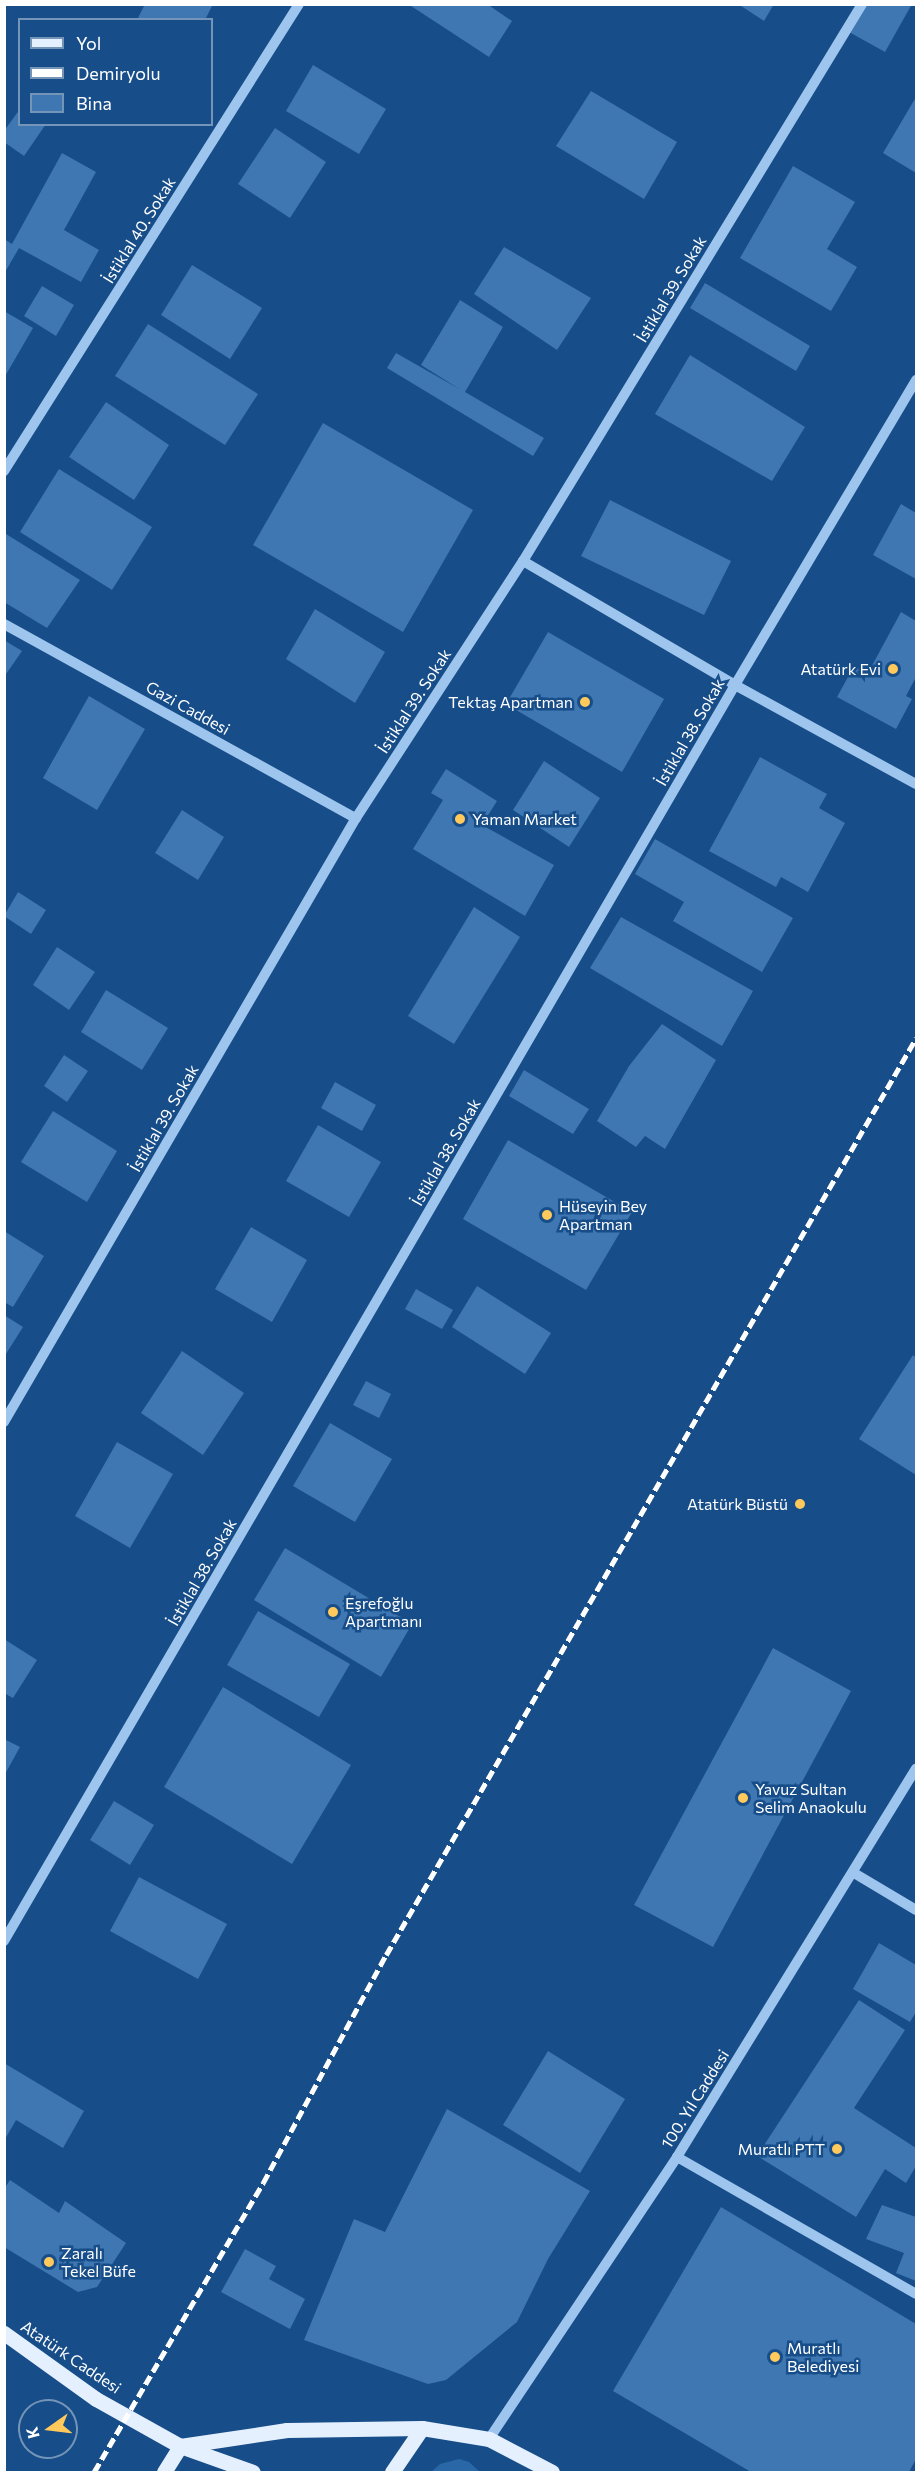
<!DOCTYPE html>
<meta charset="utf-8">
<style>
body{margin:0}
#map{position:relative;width:921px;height:2477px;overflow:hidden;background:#174d88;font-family:Commissioner,sans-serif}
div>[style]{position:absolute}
.green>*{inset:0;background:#2967a7}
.building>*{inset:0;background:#3f77b2}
.minor>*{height:10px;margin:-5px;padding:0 5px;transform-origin:5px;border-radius:5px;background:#9ec5ee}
.major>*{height:15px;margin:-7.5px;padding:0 7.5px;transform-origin:7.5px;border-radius:7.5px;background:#e5f0ff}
.rail>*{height:4.5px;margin-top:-2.25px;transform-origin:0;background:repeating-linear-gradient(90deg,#fff 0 10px,transparent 0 14.5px)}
.dots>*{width:16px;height:16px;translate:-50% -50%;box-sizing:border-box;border:3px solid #174d88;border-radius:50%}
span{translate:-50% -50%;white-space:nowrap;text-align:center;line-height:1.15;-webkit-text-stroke:5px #174d88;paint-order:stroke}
.street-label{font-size:16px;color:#fff}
.poi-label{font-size:16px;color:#fff}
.right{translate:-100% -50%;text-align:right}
.left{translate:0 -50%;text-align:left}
.frame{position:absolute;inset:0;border:6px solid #fff;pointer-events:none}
.legend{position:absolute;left:18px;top:18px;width:195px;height:108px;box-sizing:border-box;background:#174d88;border:2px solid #7494b8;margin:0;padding:8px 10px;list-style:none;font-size:18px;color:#fff}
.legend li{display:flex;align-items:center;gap:12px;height:30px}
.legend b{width:30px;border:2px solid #7494b8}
.north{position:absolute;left:18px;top:2399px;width:60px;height:60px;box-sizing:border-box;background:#174d88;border:2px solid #7494b8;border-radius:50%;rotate:256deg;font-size:16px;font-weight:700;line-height:24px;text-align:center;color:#fff}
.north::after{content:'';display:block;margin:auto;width:21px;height:27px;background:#ffc95b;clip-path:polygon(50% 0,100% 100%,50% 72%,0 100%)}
</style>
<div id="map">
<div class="green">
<div style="clip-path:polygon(459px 2459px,469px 2462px,480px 2472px,431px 2472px,440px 2464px)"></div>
</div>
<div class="building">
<div style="clip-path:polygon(145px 4px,213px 4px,205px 20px,137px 20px)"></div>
<div style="clip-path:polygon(408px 4px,487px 4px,512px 21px,489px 57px)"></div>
<div style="clip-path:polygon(738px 4px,774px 4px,764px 21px)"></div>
<div style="clip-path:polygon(866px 4px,912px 4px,885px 52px,849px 32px)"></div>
<div style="clip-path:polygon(313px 65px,386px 109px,359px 154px,286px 111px)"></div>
<div style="clip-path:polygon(591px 91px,677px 142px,644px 199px,556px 146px)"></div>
<div style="clip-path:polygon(916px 97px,916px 173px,883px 153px)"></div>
<div style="clip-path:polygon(20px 109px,20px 124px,46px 124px,24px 156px,4px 142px,4px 131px)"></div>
<div style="clip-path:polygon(275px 128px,326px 162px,290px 218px,238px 184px)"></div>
<div style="clip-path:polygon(62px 153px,96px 172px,64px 230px,99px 250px,81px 282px,19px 248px,4px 274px,4px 239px,12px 244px)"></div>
<div style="clip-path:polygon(793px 166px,855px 202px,827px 249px,857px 267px,831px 311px,740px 258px)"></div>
<div style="clip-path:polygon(504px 247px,591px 298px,557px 350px,474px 294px)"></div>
<div style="clip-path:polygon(192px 265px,262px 308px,230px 359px,161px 315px)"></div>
<div style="clip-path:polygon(705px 283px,810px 346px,796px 371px,690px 308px)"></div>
<div style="clip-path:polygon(42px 286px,74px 305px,56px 336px,24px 316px)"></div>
<div style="clip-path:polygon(460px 300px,503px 327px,465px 392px,544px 438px,533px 456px,387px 368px,396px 353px,461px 390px,421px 365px)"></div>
<div style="clip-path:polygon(4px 311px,33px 328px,4px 378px)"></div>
<div style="clip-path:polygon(148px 324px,258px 394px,225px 445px,115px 376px)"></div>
<div style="clip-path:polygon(690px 355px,805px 427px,772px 481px,655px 414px)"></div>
<div style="clip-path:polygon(106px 402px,169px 445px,134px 500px,69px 457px)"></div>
<div style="clip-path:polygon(323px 423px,473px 510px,403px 632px,253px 545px)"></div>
<div style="clip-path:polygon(59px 469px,152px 527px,112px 590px,20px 532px)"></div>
<div style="clip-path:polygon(610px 500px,731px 561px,704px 615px,581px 556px)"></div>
<div style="clip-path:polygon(901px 504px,916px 513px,916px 579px,873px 555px)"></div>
<div style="clip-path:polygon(6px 534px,80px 580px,47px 628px,4px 602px)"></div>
<div style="clip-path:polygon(315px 609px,385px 652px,355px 703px,286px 659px)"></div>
<div style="clip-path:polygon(901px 612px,916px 621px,916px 677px,906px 696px,912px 699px,896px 729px,837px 697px,854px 666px,868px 673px)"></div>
<div style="clip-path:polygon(548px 632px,664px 699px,622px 772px,506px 704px)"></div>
<div style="clip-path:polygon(4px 640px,22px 651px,4px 677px)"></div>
<div style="clip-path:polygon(89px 696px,145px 729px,97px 810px,43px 778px)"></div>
<div style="clip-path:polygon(760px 757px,827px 794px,819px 808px,845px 823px,808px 892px,781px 877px,776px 887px,709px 851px)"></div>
<div style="clip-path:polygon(544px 761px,600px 798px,569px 847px,513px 810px)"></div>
<div style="clip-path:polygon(446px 769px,497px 801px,482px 825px,554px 865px,525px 916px,413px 849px,443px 800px,431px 793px)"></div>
<div style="clip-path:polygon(182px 810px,224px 837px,198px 880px,155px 853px)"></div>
<div style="clip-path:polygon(655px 839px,793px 918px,762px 972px,673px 921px,684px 902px,635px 874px)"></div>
<div style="clip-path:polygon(18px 892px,46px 910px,31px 934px,4px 916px)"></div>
<div style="clip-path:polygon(474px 907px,520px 937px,454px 1044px,408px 1016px)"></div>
<div style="clip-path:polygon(621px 917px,753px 991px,722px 1046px,590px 968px)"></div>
<div style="clip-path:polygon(57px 947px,95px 972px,69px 1010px,33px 985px)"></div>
<div style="clip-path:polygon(106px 990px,168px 1028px,142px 1070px,81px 1032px)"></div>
<div style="clip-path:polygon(662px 1024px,716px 1060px,665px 1149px,645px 1136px,636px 1147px,597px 1121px,629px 1066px)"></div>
<div style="clip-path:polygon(64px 1055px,88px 1071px,67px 1102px,44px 1086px)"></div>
<div style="clip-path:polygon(524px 1070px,589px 1109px,573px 1134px,509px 1096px)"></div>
<div style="clip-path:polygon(335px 1082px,376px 1105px,362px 1131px,321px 1108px)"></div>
<div style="clip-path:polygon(53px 1111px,117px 1151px,87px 1202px,21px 1162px)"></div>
<div style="clip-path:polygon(318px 1125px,381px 1162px,349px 1217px,286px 1181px)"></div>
<div style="clip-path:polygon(508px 1140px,632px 1212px,586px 1290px,463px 1219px)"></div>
<div style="clip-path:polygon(251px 1227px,307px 1260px,272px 1322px,215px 1289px)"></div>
<div style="clip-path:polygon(4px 1231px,44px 1256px,13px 1307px,4px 1302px)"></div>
<div style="clip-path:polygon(477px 1286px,551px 1333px,525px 1374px,452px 1327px)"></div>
<div style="clip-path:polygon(416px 1289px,453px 1310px,442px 1329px,405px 1309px)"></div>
<div style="clip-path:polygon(4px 1315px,23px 1327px,4px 1357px)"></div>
<div style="clip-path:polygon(182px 1351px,244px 1393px,203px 1455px,141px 1413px)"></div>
<div style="clip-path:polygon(913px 1355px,916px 1358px,916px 1475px,859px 1439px)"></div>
<div style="clip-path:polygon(366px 1381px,391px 1394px,379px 1418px,353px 1405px)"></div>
<div style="clip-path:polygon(330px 1423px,392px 1459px,355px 1522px,293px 1486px)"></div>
<div style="clip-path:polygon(117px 1442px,173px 1474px,130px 1548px,75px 1516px)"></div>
<div style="clip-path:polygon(285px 1548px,412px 1624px,381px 1677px,254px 1600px)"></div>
<div style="clip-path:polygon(258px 1611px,350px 1664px,319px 1717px,227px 1665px)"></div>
<div style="clip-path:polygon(4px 1639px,37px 1660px,13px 1698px,4px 1693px)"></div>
<div style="clip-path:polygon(773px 1648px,851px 1691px,713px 1947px,634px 1905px)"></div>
<div style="clip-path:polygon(223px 1687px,351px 1765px,292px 1864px,164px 1787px)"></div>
<div style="clip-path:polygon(4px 1739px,20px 1747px,4px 1776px)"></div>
<div style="clip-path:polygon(114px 1801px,154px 1825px,130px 1865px,90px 1840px)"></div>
<div style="clip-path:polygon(139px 1877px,227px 1924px,198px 1979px,110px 1931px)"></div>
<div style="clip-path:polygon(879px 1943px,916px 1965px,916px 2012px,910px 2022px,853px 1989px)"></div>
<div style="clip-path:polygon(859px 2000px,905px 2030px,854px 2108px,916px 2148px,916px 2166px,906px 2183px,885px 2169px,856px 2217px,757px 2156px)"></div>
<div style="clip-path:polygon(548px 2051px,625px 2099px,580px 2173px,503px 2125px)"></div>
<div style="clip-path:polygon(4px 2063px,84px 2111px,63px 2148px,16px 2120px,4px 2141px)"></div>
<div style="clip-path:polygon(447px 2109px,590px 2191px,548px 2259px,517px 2322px,446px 2380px,428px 2384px,304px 2340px,354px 2219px,385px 2232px)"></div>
<div style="clip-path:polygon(10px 2180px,59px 2213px,65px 2201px,126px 2243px,97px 2287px,78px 2292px,4px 2247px,4px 2189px)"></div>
<div style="clip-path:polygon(882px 2205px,916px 2217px,916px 2281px,896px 2273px,904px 2253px,866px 2239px)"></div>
<div style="clip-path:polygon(721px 2207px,916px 2324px,916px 2459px,909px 2472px,751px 2472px,613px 2391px)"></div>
<div style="clip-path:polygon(245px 2249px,276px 2266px,269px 2279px,305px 2299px,290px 2329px,221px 2292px)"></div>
</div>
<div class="minor">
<div style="left:4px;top:471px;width:552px;rotate:-57.72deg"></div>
<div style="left:523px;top:561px;width:246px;rotate:30.3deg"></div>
<div style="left:735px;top:685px;width:206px;rotate:28.7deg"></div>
<div style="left:4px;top:624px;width:402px;rotate:28.9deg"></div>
<div style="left:4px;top:1422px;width:699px;rotate:-59.77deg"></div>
<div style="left:356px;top:818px;width:306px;rotate:-57deg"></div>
<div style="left:523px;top:561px;width:652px;rotate:-58.67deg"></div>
<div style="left:854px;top:1873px;width:72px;rotate:30.8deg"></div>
<div style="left:4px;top:1941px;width:1453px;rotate:-59.8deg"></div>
<div style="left:735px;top:685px;width:355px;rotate:-59.3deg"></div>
<div style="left:677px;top:2157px;width:275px;rotate:29.8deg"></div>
<div style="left:489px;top:2439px;width:339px;rotate:-56.3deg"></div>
<div style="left:677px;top:2157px;width:456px;rotate:-58.4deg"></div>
</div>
<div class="major">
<div style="left:4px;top:2333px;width:113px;rotate:35.7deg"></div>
<div style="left:96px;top:2399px;width:96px;rotate:29.2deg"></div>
<div style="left:180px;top:2446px;width:77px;rotate:19.6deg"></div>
<div style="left:180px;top:2446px;width:108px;rotate:-8.5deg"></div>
<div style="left:287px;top:2430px;width:135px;rotate:-0.8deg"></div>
<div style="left:422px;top:2428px;width:68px;rotate:9.3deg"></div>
<div style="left:489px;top:2439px;width:71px;rotate:27.6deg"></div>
<div style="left:164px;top:2472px;width:31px;rotate:-58deg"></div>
<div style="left:392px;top:2472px;width:53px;rotate:-55.7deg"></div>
</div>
<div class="rail">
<div style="left:94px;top:2472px;width:335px;rotate:-59.7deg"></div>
<div style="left:263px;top:2183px;width:259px;rotate:-61.7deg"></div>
<div style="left:386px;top:1955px;width:1059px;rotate:-59.97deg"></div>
</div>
<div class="dots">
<div style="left:893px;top:669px;background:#ffc95b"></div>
<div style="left:585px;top:702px;background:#ffc95b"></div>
<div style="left:460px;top:819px;background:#ffc95b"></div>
<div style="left:547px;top:1215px;background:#ffc95b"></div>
<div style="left:800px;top:1504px;background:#ffc95b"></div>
<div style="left:333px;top:1612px;background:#ffc95b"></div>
<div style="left:743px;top:1798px;background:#ffc95b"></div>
<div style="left:837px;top:2149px;background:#ffc95b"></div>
<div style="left:49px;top:2262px;background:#ffc95b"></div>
<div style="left:775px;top:2357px;background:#ffc95b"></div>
</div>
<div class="street-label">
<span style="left:139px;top:230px;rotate:-58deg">İstiklal 40. Sokak</span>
<span style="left:671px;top:289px;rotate:-59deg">İstiklal 39. Sokak</span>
<span style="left:414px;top:701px;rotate:-57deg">İstiklal 39. Sokak</span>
<span style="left:188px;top:708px;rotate:29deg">Gazi Caddesi</span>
<span style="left:690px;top:732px;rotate:-60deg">İstiklal 38. Sokak</span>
<span style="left:164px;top:1118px;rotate:-60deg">İstiklal 39. Sokak</span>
<span style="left:446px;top:1152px;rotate:-60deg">İstiklal 38. Sokak</span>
<span style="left:202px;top:1572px;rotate:-60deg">İstiklal 38. Sokak</span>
<span style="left:695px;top:2099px;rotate:-58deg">100. Yıl Caddesi</span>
<span style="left:71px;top:2357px;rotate:34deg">Atatürk Caddesi</span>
</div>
<div class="poi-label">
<span class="right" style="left:881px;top:669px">Atatürk Evi</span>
<span class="right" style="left:573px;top:702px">Tektaş Apartman</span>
<span class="left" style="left:472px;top:819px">Yaman Market</span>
<span class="left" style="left:559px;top:1215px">Hüseyin Bey<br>Apartman</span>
<span class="right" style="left:788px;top:1504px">Atatürk Büstü</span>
<span class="left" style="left:345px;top:1612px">Eşrefoğlu<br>Apartmanı</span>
<span class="left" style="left:755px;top:1798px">Yavuz Sultan<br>Selim Anaokulu</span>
<span class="right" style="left:825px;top:2149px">Muratlı PTT</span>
<span class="left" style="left:61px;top:2262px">Zaralı<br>Tekel Büfe</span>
<span class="left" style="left:787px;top:2357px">Muratlı<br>Belediyesi</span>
</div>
<div class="frame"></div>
<ul class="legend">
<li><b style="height:8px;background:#e5f0ff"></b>Yol</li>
<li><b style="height:8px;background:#fff"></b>Demiryolu</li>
<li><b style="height:16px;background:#3f77b2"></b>Bina</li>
</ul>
<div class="north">K</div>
</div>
